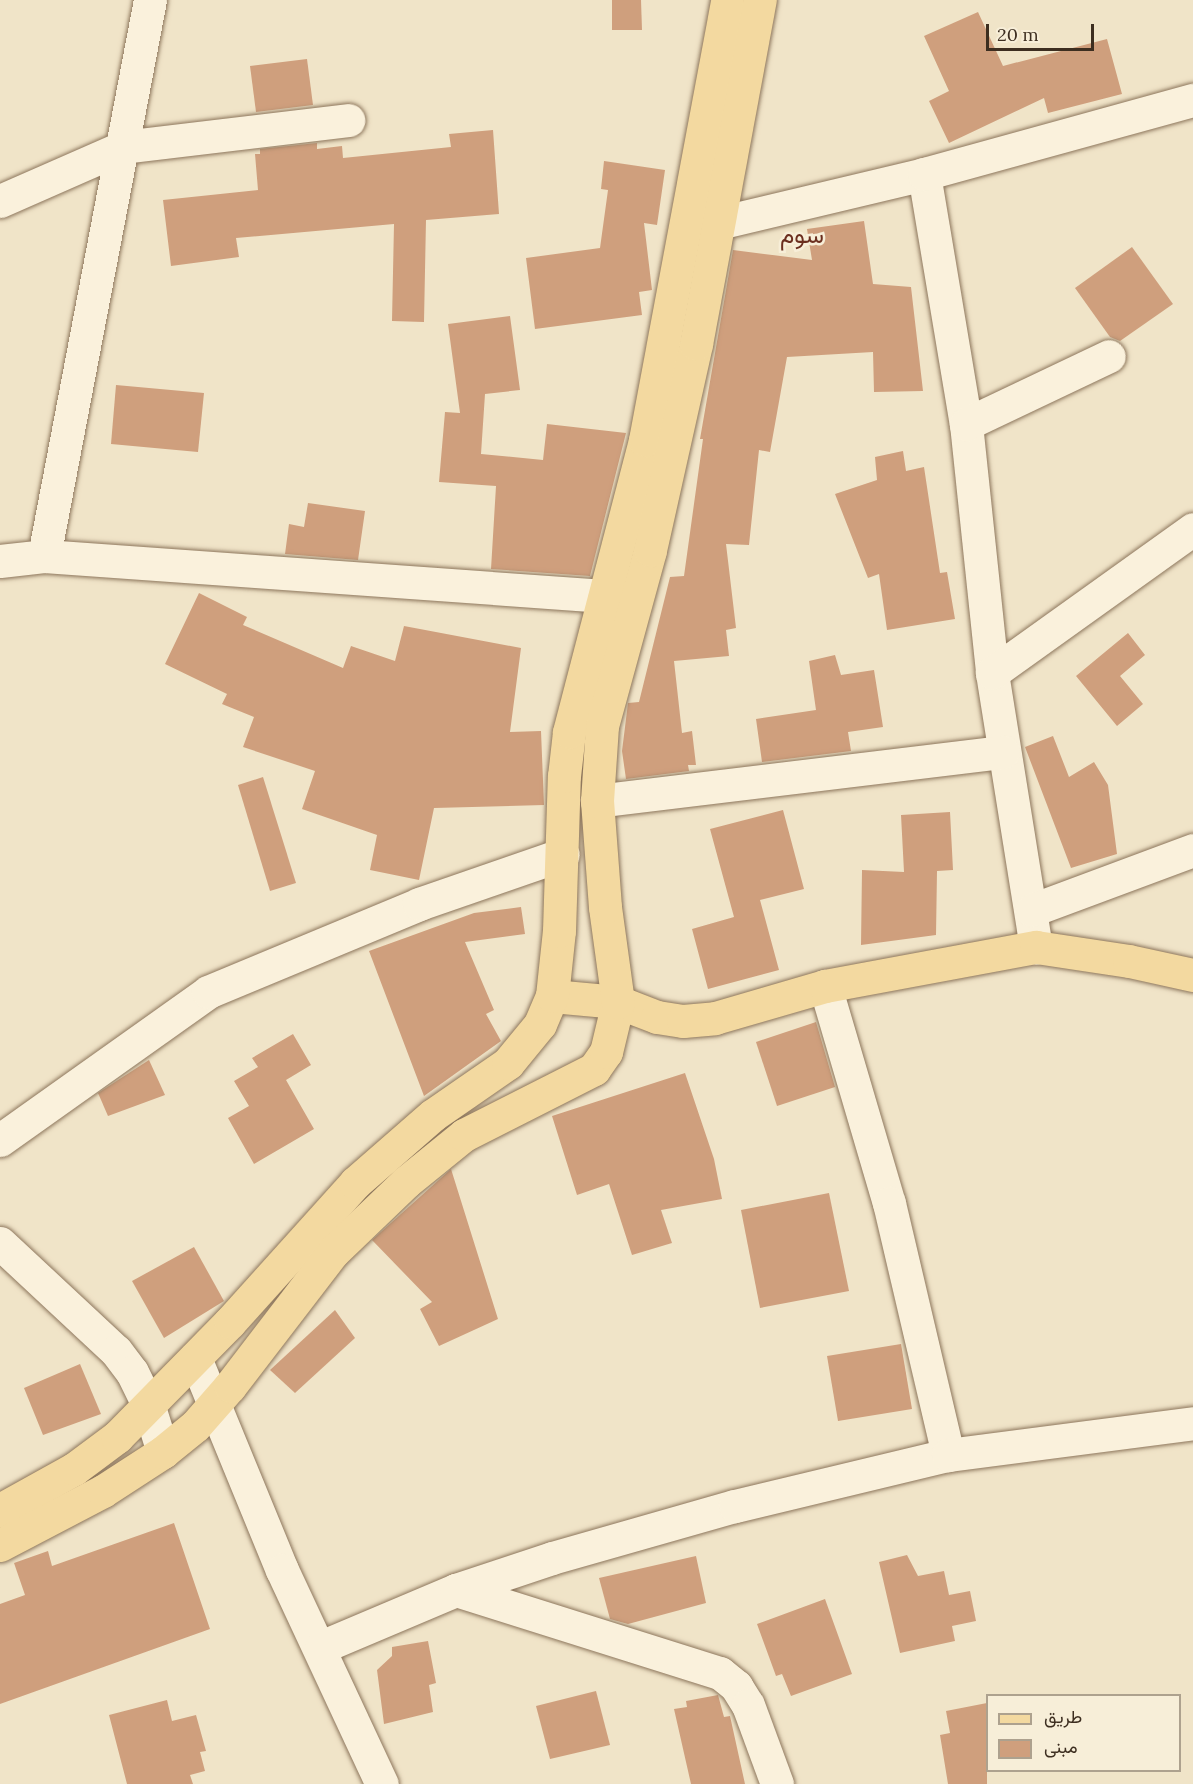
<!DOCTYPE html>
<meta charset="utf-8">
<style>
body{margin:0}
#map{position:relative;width:1193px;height:1784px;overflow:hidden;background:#f0e4c8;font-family:Lora,Vazirmatn,serif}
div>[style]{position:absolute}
.building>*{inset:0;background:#cf9f7d}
.roads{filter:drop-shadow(0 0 2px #8d765c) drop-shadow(0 0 2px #8d765c)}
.minor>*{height:33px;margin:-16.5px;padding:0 16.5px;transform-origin:16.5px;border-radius:16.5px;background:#faf1dc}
.major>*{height:33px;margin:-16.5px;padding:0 16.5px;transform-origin:16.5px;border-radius:16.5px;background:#f3d9a0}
span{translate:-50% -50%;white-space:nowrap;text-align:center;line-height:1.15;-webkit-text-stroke:5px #f7eed8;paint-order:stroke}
.quarter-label{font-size:24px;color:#6b2e1e}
.legend{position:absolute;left:986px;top:1694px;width:195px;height:78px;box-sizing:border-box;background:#f7eed8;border:2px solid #ada18e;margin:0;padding:8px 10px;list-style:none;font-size:18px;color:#3d2e20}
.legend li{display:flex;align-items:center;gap:12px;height:30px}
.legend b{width:30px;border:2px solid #ada18e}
.scale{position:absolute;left:986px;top:24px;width:108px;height:27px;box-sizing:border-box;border:3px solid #3d2e20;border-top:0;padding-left:8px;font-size:18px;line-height:21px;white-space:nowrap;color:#3d2e20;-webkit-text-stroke:4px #f7eed8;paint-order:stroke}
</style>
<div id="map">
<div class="building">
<div style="clip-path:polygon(612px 0,641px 0,642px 30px,612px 30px)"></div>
<div style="clip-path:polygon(978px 12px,1003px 66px,1107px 39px,1122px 94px,1048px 113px,1044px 98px,949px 143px,929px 101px,949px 91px,924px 36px)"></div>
<div style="clip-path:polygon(307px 59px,313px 105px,256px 112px,250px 66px)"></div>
<div style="clip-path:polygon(493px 130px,499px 214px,426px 220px,424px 322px,392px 321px,394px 224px,236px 238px,239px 257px,171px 266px,163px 200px,258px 190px,255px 154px,260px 154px,260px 149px,317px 143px,317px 149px,342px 146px,343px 158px,451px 147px,449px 134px)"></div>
<div style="clip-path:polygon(604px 161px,665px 170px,657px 225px,644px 223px,652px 290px,639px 292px,642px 315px,535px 329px,526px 258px,600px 248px,608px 190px,601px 189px)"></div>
<div style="clip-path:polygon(864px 221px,873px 284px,911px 287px,923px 391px,874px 392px,873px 352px,787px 357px,770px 452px,759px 450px,749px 545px,726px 544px,736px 628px,726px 630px,729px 656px,674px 661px,682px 733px,692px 731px,696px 765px,688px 765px,689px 771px,626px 779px,622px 751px,628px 703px,639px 702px,670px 577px,684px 576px,703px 439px,700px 439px,733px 250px,812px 260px,807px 229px)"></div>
<div style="clip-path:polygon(1132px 247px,1173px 304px,1120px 341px,1110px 337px,1075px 288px)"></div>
<div style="clip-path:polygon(510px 316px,520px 390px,485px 394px,481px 454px,543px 460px,547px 424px,626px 433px,590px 576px,491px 569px,496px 486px,439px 482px,445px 412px,460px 413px,448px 324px)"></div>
<div style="clip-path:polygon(116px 385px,204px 393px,198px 452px,111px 444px)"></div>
<div style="clip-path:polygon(903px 451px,906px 471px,924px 467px,940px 573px,947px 572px,955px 619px,887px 630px,879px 574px,868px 578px,835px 494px,877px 480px,875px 457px)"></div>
<div style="clip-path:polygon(308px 503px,365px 511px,358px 560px,285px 554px,289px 524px,304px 527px)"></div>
<div style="clip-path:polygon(199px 593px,247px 617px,243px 625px,343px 668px,351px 646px,395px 661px,404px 626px,521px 648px,510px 732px,541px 731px,544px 805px,434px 808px,419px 880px,370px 870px,377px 835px,302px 809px,315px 771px,243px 747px,254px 717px,222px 704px,227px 694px,165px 664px)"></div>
<div style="clip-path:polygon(1128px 633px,1145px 655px,1120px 676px,1143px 704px,1117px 726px,1076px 676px)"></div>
<div style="clip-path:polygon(835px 655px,841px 675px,874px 670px,883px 727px,848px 732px,851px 751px,762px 762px,756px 719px,816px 710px,809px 661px)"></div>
<div style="clip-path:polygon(1053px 736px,1069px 777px,1094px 762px,1108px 785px,1117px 854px,1071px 868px,1025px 747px)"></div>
<div style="clip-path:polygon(263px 777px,296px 883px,270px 891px,238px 785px)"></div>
<div style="clip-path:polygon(783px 810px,804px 889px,760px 900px,779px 970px,708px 989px,692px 929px,734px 917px,710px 829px)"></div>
<div style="clip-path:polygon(950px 812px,953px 870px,937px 871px,936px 935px,861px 945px,862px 870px,904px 872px,901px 815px)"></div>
<div style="clip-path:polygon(521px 907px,525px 934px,465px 942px,494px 1010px,486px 1014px,501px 1041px,424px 1096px,369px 951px,474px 913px)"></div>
<div style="clip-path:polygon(816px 1022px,835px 1087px,777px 1106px,756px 1042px)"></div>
<div style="clip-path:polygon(293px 1034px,311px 1065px,286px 1080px,314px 1129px,254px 1164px,228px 1118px,249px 1106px,234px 1081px,258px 1067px,252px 1058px)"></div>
<div style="clip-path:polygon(149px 1060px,165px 1095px,108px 1116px,98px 1093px)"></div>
<div style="clip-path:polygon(685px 1073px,714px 1159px,722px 1199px,661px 1210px,672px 1243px,632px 1255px,609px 1184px,577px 1195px,552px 1116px)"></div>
<div style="clip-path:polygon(451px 1169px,498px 1319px,439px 1346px,420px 1309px,432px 1302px,372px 1240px)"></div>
<div style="clip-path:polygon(829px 1193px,849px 1291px,760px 1308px,741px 1210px)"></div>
<div style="clip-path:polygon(194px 1247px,224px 1301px,164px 1338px,132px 1281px)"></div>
<div style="clip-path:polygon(335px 1310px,355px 1338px,295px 1393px,270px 1370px)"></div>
<div style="clip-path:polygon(901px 1344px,912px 1409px,838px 1421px,827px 1356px)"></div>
<div style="clip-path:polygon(80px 1364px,101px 1414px,43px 1435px,24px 1388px)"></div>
<div style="clip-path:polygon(174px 1523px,210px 1629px,0 1704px,0 1604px,25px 1595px,14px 1563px,48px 1551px,52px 1566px)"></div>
<div style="clip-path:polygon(907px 1555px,918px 1576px,944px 1571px,949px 1595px,970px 1591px,976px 1621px,952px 1626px,955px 1641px,900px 1653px,879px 1562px)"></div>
<div style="clip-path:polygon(696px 1556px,706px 1603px,628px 1624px,610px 1619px,599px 1578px)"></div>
<div style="clip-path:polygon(825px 1599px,852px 1674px,791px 1696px,782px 1674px,776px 1676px,757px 1624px)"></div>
<div style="clip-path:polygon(428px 1641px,436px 1683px,429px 1685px,433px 1712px,384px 1724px,377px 1670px,392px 1656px,392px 1647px)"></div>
<div style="clip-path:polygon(596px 1691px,610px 1745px,550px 1759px,536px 1706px)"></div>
<div style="clip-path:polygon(718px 1695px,724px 1717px,730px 1716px,745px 1784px,691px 1784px,674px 1709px,687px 1707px,686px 1701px)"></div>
<div style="clip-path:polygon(167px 1700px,172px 1721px,196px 1715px,206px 1751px,200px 1752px,205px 1771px,190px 1775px,193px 1784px,127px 1784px,109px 1715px)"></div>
<div style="clip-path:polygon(987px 1703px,987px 1784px,948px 1784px,940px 1735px,950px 1733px,946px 1711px)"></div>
</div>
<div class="roads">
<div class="minor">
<div style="left:924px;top:174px;width:254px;rotate:80.5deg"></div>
<div style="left:966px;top:424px;width:250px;rotate:84deg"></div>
<div style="left:992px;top:673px;width:278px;rotate:80.9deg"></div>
<div style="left:0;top:201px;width:134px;rotate:-23.7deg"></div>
<div style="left:123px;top:147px;width:227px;rotate:-6.8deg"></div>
<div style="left:719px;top:223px;width:211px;rotate:-13.4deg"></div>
<div style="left:924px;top:174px;width:279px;rotate:-15.4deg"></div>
<div style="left:966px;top:424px;width:158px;rotate:-25.4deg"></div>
<div style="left:44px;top:556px;width:566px;rotate:-79.21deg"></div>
<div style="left:0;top:561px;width:44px;rotate:-6.5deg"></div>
<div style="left:44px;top:556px;width:562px;rotate:4.08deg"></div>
<div style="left:992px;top:673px;width:247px;rotate:-35.6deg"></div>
<div style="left:597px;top:801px;width:409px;rotate:-6.9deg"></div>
<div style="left:1032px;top:910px;width:172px;rotate:-20.4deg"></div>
<div style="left:825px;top:986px;width:226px;rotate:73.6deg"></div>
<div style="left:889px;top:1203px;width:259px;rotate:76.8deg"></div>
<div style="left:0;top:1140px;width:255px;rotate:-35.4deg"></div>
<div style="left:208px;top:992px;width:229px;rotate:-22.6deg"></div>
<div style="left:419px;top:904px;width:152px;rotate:-19.1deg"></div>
<div style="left:0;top:1243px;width:158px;rotate:43deg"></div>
<div style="left:116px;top:1351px;width:26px;rotate:53deg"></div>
<div style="left:132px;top:1372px;width:39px;rotate:64deg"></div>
<div style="left:149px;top:1407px;width:47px;rotate:72.7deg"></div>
<div style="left:195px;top:1358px;width:229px;rotate:67.7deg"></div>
<div style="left:282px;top:1570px;width:236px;rotate:65deg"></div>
<div style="left:456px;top:1590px;width:277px;rotate:17.5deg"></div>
<div style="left:720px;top:1673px;width:21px;rotate:39deg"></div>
<div style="left:736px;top:1686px;width:22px;rotate:58deg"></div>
<div style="left:748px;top:1705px;width:84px;rotate:69.8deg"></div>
<div style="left:321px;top:1647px;width:147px;rotate:-22.9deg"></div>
<div style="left:456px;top:1590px;width:101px;rotate:-18.4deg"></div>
<div style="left:552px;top:1558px;width:190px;rotate:-15.9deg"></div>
<div style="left:735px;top:1506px;width:219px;rotate:-13.5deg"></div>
<div style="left:948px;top:1455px;width:247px;rotate:-7.4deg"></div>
</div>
<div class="major">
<div style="left:552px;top:996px;width:66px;rotate:5.2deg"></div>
<div style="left:618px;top:1002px;width:42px;rotate:21deg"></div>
<div style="left:657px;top:1017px;width:26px;rotate:9deg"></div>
<div style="left:683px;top:1021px;width:32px;rotate:-5deg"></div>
<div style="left:715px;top:1018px;width:115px;rotate:-16.2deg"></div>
<div style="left:825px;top:986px;width:215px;rotate:-10.5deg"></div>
<div style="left:1036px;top:947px;width:94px;rotate:8.6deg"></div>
<div style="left:1129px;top:961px;width:66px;rotate:12.3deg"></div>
<div style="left:0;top:1510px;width:85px;rotate:-29deg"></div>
<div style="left:74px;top:1469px;width:54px;rotate:-36.7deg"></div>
<div style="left:117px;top:1437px;width:161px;rotate:-45.5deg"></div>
<div style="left:230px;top:1322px;width:187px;rotate:-48deg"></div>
<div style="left:355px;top:1183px;width:103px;rotate:-41.1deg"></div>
<div style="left:433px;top:1115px;width:91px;rotate:-34.7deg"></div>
<div style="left:508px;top:1063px;width:50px;rotate:-50.6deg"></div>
<div style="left:540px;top:1024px;width:30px;rotate:-67deg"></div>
<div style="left:552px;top:996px;width:65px;rotate:-83.9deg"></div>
<div style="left:559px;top:931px;width:155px;rotate:-88.2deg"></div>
<div style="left:564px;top:776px;width:44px;rotate:-83.5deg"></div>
<div style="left:569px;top:732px;width:302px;rotate:-75.4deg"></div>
<div style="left:645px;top:440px;width:448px;rotate:-79.4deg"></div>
<div style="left:0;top:1545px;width:116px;rotate:-27.7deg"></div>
<div style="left:103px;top:1491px;width:72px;rotate:-33deg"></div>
<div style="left:163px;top:1452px;width:41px;rotate:-39.1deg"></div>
<div style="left:195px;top:1426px;width:53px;rotate:-48.8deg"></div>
<div style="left:230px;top:1386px;width:169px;rotate:-52.5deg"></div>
<div style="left:333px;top:1252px;width:101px;rotate:-43.8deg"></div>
<div style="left:406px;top:1182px;width:75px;rotate:-39deg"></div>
<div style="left:464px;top:1135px;width:146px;rotate:-26.9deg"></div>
<div style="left:594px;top:1069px;width:21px;rotate:-55deg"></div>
<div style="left:606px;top:1052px;width:51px;rotate:-76.5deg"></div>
<div style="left:618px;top:1002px;width:96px;rotate:-97.8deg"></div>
<div style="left:605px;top:907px;width:106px;rotate:-94.3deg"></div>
<div style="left:597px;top:801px;width:75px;rotate:-86.2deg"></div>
<div style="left:602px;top:726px;width:182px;rotate:-74.7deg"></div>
<div style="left:650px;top:550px;width:211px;rotate:-77.4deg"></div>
<div style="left:696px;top:344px;width:350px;rotate:-79.5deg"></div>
</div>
</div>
<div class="quarter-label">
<span style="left:802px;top:235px">سوم</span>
</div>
<ul class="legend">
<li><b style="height:8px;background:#f3d9a0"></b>طريق</li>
<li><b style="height:16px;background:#cf9f7d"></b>مبنى</li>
</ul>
<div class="scale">20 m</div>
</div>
